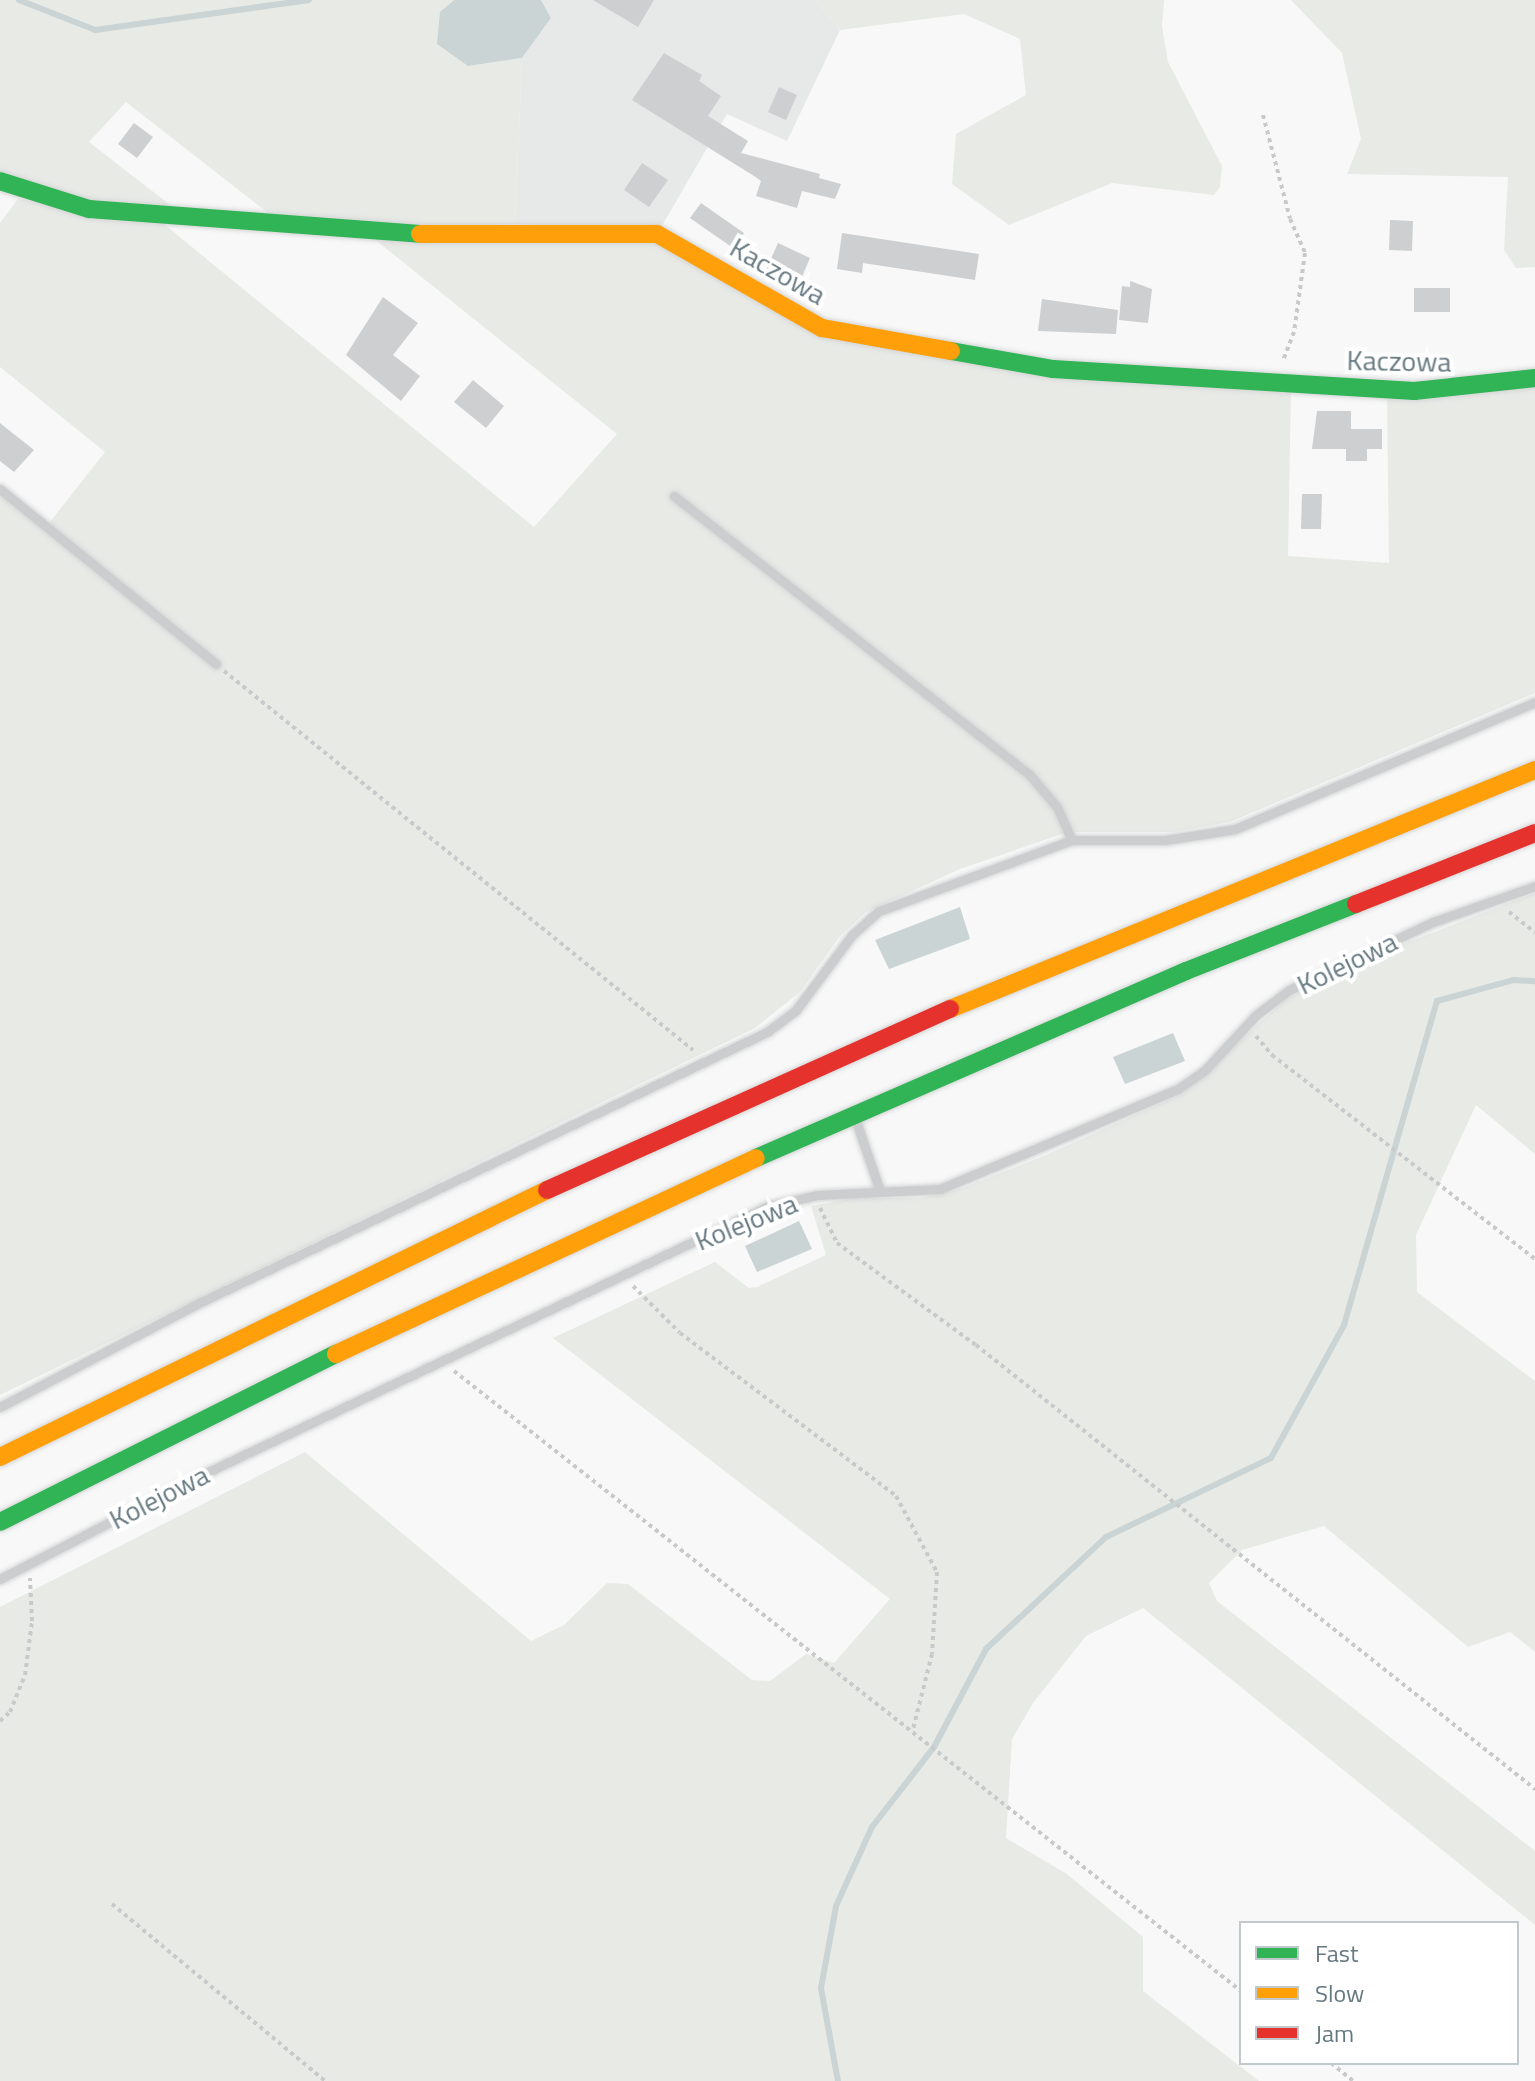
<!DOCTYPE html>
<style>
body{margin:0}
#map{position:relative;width:1535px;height:2081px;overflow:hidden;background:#f8f8f8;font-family:"Titillium Web",sans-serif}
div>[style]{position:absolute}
.built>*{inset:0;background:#e7e9e8}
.green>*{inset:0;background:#e8eae6}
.water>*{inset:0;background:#cad4d5}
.stream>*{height:6px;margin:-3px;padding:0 3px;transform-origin:3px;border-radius:3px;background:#cad4d5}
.building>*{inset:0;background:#cdcfd0}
.path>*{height:4px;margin-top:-2px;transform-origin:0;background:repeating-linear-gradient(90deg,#c8c9ca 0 4px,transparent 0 8px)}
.roads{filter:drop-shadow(0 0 2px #d4d5d6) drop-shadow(0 0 2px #d4d5d6)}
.lane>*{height:9px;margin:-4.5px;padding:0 4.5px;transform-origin:4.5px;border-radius:4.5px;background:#cbcdce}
.fast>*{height:18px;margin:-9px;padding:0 9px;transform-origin:9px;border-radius:9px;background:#30b455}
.slow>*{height:18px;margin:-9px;padding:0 9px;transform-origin:9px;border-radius:9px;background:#ff9f0a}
.jam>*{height:18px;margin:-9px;padding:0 9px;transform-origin:9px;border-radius:9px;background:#e5322d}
span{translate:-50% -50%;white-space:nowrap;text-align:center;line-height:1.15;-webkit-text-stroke:8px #fff;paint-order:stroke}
.street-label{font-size:28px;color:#667981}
.legend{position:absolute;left:1239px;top:1921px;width:280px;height:144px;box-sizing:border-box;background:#fff;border:2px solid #c2c9cd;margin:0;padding:10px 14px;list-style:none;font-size:24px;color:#667981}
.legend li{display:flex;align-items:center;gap:16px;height:40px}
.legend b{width:40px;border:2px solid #c2c9cd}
</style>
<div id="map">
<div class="built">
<div style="clip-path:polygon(541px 0,815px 0,840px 30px,787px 141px,727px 114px,660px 229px,515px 224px,522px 58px,551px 18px)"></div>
</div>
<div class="green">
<div style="clip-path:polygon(0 0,454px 0,440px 12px,469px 66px,522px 58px,515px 224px,424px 227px,272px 216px,126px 102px,89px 142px,174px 208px,91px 202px,0 175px)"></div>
<div style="clip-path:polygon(815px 0,1164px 0,1162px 26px,1168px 62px,1222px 166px,1220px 187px,1214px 195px,1112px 183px,1009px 225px,952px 184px,956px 134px,1026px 95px,1020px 39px,964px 14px,840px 30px)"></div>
<div style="clip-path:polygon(1291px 0,1535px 0,1535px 267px,1516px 268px,1504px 250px,1508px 177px,1347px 174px,1361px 139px,1342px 53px)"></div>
<div style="clip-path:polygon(18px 199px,159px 220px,534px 527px,617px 434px,368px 234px,656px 241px,817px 333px,1291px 389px,1288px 556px,1389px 563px,1387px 394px,1535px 380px,1535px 693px,1230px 822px,1173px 832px,1068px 832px,960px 869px,866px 912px,840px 936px,800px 992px,755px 1028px,0 1395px,0 489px,46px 527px,105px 452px,0 367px,0 223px)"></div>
<div style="clip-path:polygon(1535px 893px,1535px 1154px,1476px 1105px,1416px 1235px,1417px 1292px,1535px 1381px,1535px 1652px,1510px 1632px,1468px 1647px,1324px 1526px,1242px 1550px,1209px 1583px,1217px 1601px,1535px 1851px,1535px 1925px,1143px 1608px,1086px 1636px,1033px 1703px,1012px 1739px,1006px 1838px,1067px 1874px,1143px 1937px,1143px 1991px,1259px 2081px,0 2081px,0 1607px,305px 1452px,531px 1641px,564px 1625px,607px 1583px,628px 1584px,752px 1680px,770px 1681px,806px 1654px,834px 1663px,890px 1599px,553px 1338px,715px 1262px,749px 1288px,757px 1287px,826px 1255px,811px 1206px,855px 1198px,921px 1198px,963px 1188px,1046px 1155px,1182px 1094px,1286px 999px,1344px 967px)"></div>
</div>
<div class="water">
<div style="clip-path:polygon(454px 0,541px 0,551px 18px,522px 58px,468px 66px,437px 44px,440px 12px)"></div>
<div style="clip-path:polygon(960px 907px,970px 939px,889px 969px,875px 940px)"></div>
<div style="clip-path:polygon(1173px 1033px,1185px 1061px,1125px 1084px,1113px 1057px)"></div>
<div style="clip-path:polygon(799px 1221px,812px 1249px,757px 1272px,745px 1246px)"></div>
</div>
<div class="stream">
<div style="left:19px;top:0;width:82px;rotate:21.5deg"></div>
<div style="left:95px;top:30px;width:216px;rotate:-8deg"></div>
<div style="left:838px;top:2081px;width:95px;rotate:-100.4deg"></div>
<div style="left:821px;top:1988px;width:83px;rotate:-79.6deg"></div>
<div style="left:836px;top:1906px;width:87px;rotate:-65.5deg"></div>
<div style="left:872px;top:1827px;width:101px;rotate:-52.2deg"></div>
<div style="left:934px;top:1747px;width:111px;rotate:-62deg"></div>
<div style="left:986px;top:1649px;width:164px;rotate:-43deg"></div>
<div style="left:1106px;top:1537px;width:183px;rotate:-25.6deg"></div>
<div style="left:1271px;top:1458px;width:152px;rotate:-61.2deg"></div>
<div style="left:1344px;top:1325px;width:337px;rotate:-74deg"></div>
<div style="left:1437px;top:1001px;width:79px;rotate:-15.4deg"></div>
<div style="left:1513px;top:980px;width:22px;rotate:3deg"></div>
</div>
<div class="building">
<div style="clip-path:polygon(593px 0,654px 0,638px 27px)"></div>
<div style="clip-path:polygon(664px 53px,702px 75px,699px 81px,721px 96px,708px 116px,748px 141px,741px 153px,820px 174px,819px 178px,841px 184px,835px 199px,802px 191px,797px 208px,756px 196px,761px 181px,754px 176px,632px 100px)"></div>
<div style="clip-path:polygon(779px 87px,797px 95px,786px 120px,768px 112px)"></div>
<div style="clip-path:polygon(134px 123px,153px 137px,137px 158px,118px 144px)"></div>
<div style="clip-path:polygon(642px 163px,668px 180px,649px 207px,624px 190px)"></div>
<div style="clip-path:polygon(701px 203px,744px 233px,733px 248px,690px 218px)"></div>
<div style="clip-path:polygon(1390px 220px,1413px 221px,1412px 251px,1389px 250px)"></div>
<div style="clip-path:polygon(842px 233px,979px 254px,975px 280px,863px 263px,862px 273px,837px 269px)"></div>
<div style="clip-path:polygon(778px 243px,810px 258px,799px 284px,766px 270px)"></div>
<div style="clip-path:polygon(1130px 281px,1152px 289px,1148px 323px,1119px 320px,1122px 286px,1130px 287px)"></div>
<div style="clip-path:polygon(1414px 288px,1450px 288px,1450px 312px,1414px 312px)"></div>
<div style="clip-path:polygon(383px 297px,418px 323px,393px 355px,420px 376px,401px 401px,346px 355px)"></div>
<div style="clip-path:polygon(1042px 299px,1118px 310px,1116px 334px,1038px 331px)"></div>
<div style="clip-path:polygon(473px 380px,504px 406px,486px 428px,454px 402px)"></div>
<div style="clip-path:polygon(1317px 411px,1351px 411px,1351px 429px,1382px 429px,1382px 449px,1367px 449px,1367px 461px,1346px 461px,1346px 449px,1312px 449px)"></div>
<div style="clip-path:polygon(0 423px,34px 450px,14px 472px,0 461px)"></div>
<div style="clip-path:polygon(1302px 494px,1322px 494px,1321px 529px,1301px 529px)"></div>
</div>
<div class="path">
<div style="left:1263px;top:115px;width:107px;rotate:75.4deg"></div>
<div style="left:1290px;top:219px;width:37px;rotate:66deg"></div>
<div style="left:1305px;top:253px;width:80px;rotate:97.9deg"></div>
<div style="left:1294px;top:332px;width:31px;rotate:111deg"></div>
<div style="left:224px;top:671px;width:603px;rotate:38.94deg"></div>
<div style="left:1509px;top:912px;width:33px;rotate:38deg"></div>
<div style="left:1256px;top:1036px;width:25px;rotate:50deg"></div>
<div style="left:1272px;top:1055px;width:333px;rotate:37.8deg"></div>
<div style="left:820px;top:1208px;width:39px;rotate:64deg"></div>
<div style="left:837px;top:1243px;width:172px;rotate:36.3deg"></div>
<div style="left:976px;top:1345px;width:714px;rotate:38.46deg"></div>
<div style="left:633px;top:1286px;width:66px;rotate:45deg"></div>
<div style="left:680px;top:1333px;width:271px;rotate:37deg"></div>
<div style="left:896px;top:1496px;width:86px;rotate:61.7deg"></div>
<div style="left:937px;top:1572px;width:82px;rotate:93.5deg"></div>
<div style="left:932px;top:1654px;width:77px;rotate:104.2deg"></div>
<div style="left:454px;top:1371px;width:1002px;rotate:38.23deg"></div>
<div style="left:0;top:1721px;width:13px;rotate:-42deg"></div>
<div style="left:10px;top:1712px;width:40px;rotate:-68deg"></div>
<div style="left:25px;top:1675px;width:54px;rotate:-82.6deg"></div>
<div style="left:32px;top:1621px;width:43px;rotate:-92.7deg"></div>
<div style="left:112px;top:1904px;width:277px;rotate:39.7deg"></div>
<div style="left:1331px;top:2063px;width:28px;rotate:39deg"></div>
</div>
<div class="roads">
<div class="lane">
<div style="left:0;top:489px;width:278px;rotate:39deg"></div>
<div style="left:674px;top:496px;width:451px;rotate:38.1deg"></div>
<div style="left:1029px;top:774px;width:43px;rotate:49.7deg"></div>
<div style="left:1057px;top:807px;width:36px;rotate:66deg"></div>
<div style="left:856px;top:1121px;width:74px;rotate:71.1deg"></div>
<div style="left:0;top:1407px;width:229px;rotate:-27.6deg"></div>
<div style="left:203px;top:1301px;width:625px;rotate:-25.5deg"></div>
<div style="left:767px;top:1032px;width:36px;rotate:-37deg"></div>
<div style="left:796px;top:1010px;width:94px;rotate:-53.3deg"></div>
<div style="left:852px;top:935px;width:36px;rotate:-42deg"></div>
<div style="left:879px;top:911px;width:206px;rotate:-20.2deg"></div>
<div style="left:1072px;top:840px;width:93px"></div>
<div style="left:1165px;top:840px;width:71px;rotate:-8.9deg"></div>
<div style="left:1235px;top:829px;width:326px;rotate:-22.9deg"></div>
<div style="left:0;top:1579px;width:213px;rotate:-27.4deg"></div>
<div style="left:189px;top:1481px;width:639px;rotate:-25.4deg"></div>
<div style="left:766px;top:1207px;width:52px;rotate:-13.2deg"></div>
<div style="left:817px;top:1195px;width:123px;rotate:-2.8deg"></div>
<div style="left:940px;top:1189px;width:258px;rotate:-22.8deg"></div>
<div style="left:1178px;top:1089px;width:32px;rotate:-35deg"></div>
<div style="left:1204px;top:1071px;width:76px;rotate:-47.1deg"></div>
<div style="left:1256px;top:1015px;width:41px;rotate:-37.1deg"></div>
<div style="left:1289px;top:990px;width:159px;rotate:-25.3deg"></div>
<div style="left:1433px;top:922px;width:108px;rotate:-19.4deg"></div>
</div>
<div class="fast">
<div style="left:0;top:181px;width:93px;rotate:17.5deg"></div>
<div style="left:89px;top:209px;width:332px;rotate:4.3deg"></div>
<div style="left:951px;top:351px;width:104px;rotate:10deg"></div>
<div style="left:1053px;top:369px;width:362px;rotate:3.5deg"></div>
<div style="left:1414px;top:391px;width:122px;rotate:-6.1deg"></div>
<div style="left:756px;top:1158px;width:469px;rotate:-23.5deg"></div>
<div style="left:1186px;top:971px;width:183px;rotate:-21.5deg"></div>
<div style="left:0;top:1522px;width:376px;rotate:-26.6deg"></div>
</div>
<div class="slow">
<div style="left:420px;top:234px;width:237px"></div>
<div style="left:657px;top:234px;width:190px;rotate:29.7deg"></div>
<div style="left:822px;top:328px;width:131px;rotate:10.1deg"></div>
<div style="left:950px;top:1009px;width:632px;rotate:-22.22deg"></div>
<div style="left:336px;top:1354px;width:463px;rotate:-25deg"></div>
<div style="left:0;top:1457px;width:609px;rotate:-26.02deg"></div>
</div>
<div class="jam">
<div style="left:1356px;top:904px;width:193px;rotate:-21.6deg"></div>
<div style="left:547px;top:1190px;width:442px;rotate:-24.2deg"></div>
</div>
</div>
<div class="street-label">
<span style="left:778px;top:271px;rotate:30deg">Kaczowa</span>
<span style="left:1399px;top:361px;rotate:1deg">Kaczowa</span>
<span style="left:1347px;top:963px;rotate:-26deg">Kolejowa</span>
<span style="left:746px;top:1222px;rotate:-22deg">Kolejowa</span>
<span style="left:159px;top:1497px;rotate:-27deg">Kolejowa</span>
</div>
<ul class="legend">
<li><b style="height:10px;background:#30b455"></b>Fast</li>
<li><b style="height:10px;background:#ff9f0a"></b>Slow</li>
<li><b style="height:10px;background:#e5322d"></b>Jam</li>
</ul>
</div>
